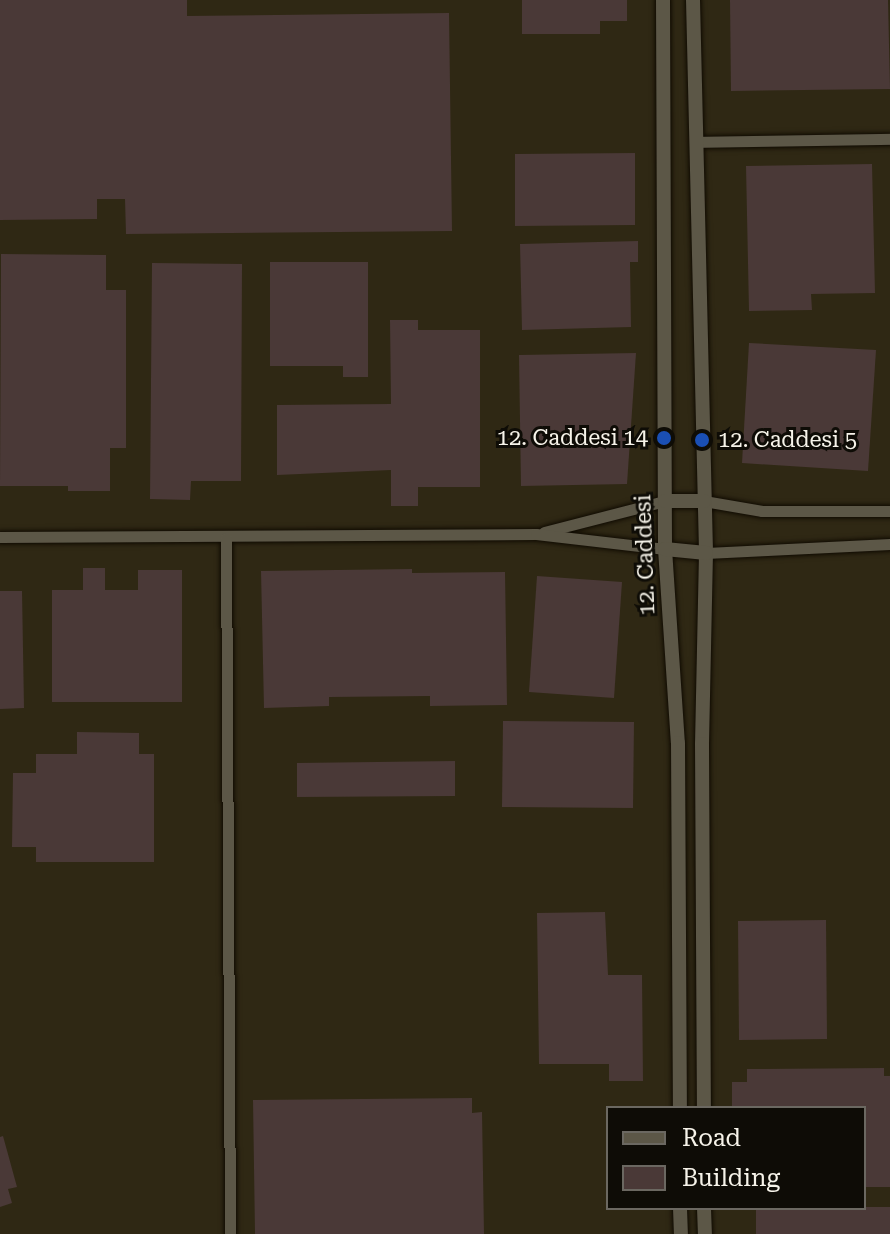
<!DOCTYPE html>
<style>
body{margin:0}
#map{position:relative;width:890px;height:1234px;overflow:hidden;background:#272214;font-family:"Roboto Serif",serif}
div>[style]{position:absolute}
.built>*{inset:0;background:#2f2814}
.building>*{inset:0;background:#4a3937}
.roads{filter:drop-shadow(0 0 2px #100b02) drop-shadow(0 0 2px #100b02)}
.minor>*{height:11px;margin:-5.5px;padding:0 5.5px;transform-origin:5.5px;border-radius:5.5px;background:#5c5747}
.tertiary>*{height:14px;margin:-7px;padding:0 7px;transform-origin:7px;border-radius:7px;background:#5c5747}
.dots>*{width:22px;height:22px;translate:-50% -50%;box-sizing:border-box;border:4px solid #0e0c06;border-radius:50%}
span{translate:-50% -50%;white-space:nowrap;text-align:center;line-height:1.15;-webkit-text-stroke:6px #0e0c06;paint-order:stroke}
.poi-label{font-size:22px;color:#f6f3e9}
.right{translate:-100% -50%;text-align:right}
.left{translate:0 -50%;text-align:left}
.street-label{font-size:22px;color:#f6f3e9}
.legend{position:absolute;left:606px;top:1106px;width:260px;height:104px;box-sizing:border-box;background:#0e0c06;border:2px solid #6b6861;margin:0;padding:10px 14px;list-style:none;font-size:24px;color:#f6f3e9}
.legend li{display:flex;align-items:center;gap:16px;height:40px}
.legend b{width:40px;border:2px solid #6b6861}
</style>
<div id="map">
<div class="built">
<div style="clip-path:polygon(evenodd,0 0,890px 0,890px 1234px,0 1234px,0 0,608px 1108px,864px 1108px,864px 1208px,608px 1208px,608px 1108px)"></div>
</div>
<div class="building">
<div style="clip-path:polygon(0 0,187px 0,187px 16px,449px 13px,452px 231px,126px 234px,125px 199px,97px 199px,97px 219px,0 220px)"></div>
<div style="clip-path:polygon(522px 0,627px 0,627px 21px,600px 21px,600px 34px,522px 34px)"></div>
<div style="clip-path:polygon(730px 0,888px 0,890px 89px,731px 91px)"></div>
<div style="clip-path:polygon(635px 153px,635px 225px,515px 226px,515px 154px)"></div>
<div style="clip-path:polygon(872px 164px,875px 293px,811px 294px,812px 310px,749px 311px,746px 166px)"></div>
<div style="clip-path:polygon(638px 241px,638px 262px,630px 262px,631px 327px,522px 330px,520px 244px)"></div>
<div style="clip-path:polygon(1px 254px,106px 255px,106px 290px,126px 290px,126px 448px,110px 448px,110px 491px,68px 491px,68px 486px,0 486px)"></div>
<div style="clip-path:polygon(270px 262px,368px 262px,368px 377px,343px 377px,343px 366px,270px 366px)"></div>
<div style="clip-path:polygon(152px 263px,242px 264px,241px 481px,191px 481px,190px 500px,150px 499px)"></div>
<div style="clip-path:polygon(390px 320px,418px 320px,418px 330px,480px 330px,480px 487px,418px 487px,418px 506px,391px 506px,391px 470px,277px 475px,277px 405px,391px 404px)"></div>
<div style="clip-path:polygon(749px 343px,876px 350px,868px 471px,742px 463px)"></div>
<div style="clip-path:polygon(636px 353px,627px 484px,521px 486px,519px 355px)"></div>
<div style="clip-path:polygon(83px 568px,105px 568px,105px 590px,138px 590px,138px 570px,182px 570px,182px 702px,52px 702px,52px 590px,83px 590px)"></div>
<div style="clip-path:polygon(412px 569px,412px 573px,505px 572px,507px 705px,430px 706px,430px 696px,329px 697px,329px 706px,264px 708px,261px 571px)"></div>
<div style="clip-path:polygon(537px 576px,622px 582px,614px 698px,529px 692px)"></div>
<div style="clip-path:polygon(0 591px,22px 591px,24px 708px,0 709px)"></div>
<div style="clip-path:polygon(503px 721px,634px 722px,633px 808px,502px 807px)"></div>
<div style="clip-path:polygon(77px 732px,139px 733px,139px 754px,154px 754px,154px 862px,36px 862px,36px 847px,12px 847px,13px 773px,36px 773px,36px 754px,77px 754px)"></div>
<div style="clip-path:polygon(455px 761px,455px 796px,297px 797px,297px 763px)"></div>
<div style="clip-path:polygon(605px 912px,608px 975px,642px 975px,643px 1081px,609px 1081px,609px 1064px,539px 1064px,537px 913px)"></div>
<div style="clip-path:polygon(826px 920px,827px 1039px,739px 1040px,738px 921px)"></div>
<div style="clip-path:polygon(884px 1068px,884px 1076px,890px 1076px,890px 1187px,864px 1187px,864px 1108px,732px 1108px,732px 1082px,747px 1082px,747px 1069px)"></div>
<div style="clip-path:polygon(472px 1098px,472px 1113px,482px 1112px,484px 1234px,255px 1234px,253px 1100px)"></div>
<div style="clip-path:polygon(3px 1136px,17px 1187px,8px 1189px,12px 1203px,0 1207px,0 1137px)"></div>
<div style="clip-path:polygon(864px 1207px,890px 1207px,890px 1234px,756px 1234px,756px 1208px)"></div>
</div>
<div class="roads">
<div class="minor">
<div style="left:695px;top:142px;width:195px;rotate:-0.9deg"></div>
<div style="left:704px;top:501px;width:59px;rotate:9.8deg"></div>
<div style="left:762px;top:511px;width:128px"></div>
<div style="left:544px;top:532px;width:125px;rotate:-14.4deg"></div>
<div style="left:0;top:537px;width:536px;rotate:-0.32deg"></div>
<div style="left:536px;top:534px;width:130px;rotate:6.6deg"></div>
<div style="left:226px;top:538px;width:696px;rotate:89.67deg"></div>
<div style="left:706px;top:553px;width:184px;rotate:-2.8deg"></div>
</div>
<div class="tertiary">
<div style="left:663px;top:0;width:549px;rotate:89.79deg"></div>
<div style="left:665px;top:549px;width:194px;rotate:86.2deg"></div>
<div style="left:678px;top:743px;width:365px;rotate:89.7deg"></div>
<div style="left:693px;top:0;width:553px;rotate:88.65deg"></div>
<div style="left:706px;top:553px;width:191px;rotate:91.2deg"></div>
<div style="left:702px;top:744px;width:364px;rotate:89.7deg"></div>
<div style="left:665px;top:501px;width:39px"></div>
<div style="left:665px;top:549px;width:41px;rotate:5.6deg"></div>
<div style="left:680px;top:1208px;width:26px;rotate:88deg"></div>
<div style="left:704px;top:1208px;width:26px;rotate:88deg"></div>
</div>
</div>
<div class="dots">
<div style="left:664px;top:438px;background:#1a4fb4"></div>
<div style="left:702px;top:440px;background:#1a4fb4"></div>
</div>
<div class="poi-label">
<span class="right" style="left:648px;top:438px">12. Caddesi 14</span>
<span class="left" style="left:718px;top:440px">12. Caddesi 5</span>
</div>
<div class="street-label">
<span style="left:645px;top:555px;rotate:-92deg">12. Caddesi</span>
</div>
<ul class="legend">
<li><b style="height:10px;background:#5c5747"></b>Road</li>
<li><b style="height:22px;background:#4a3937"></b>Building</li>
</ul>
</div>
